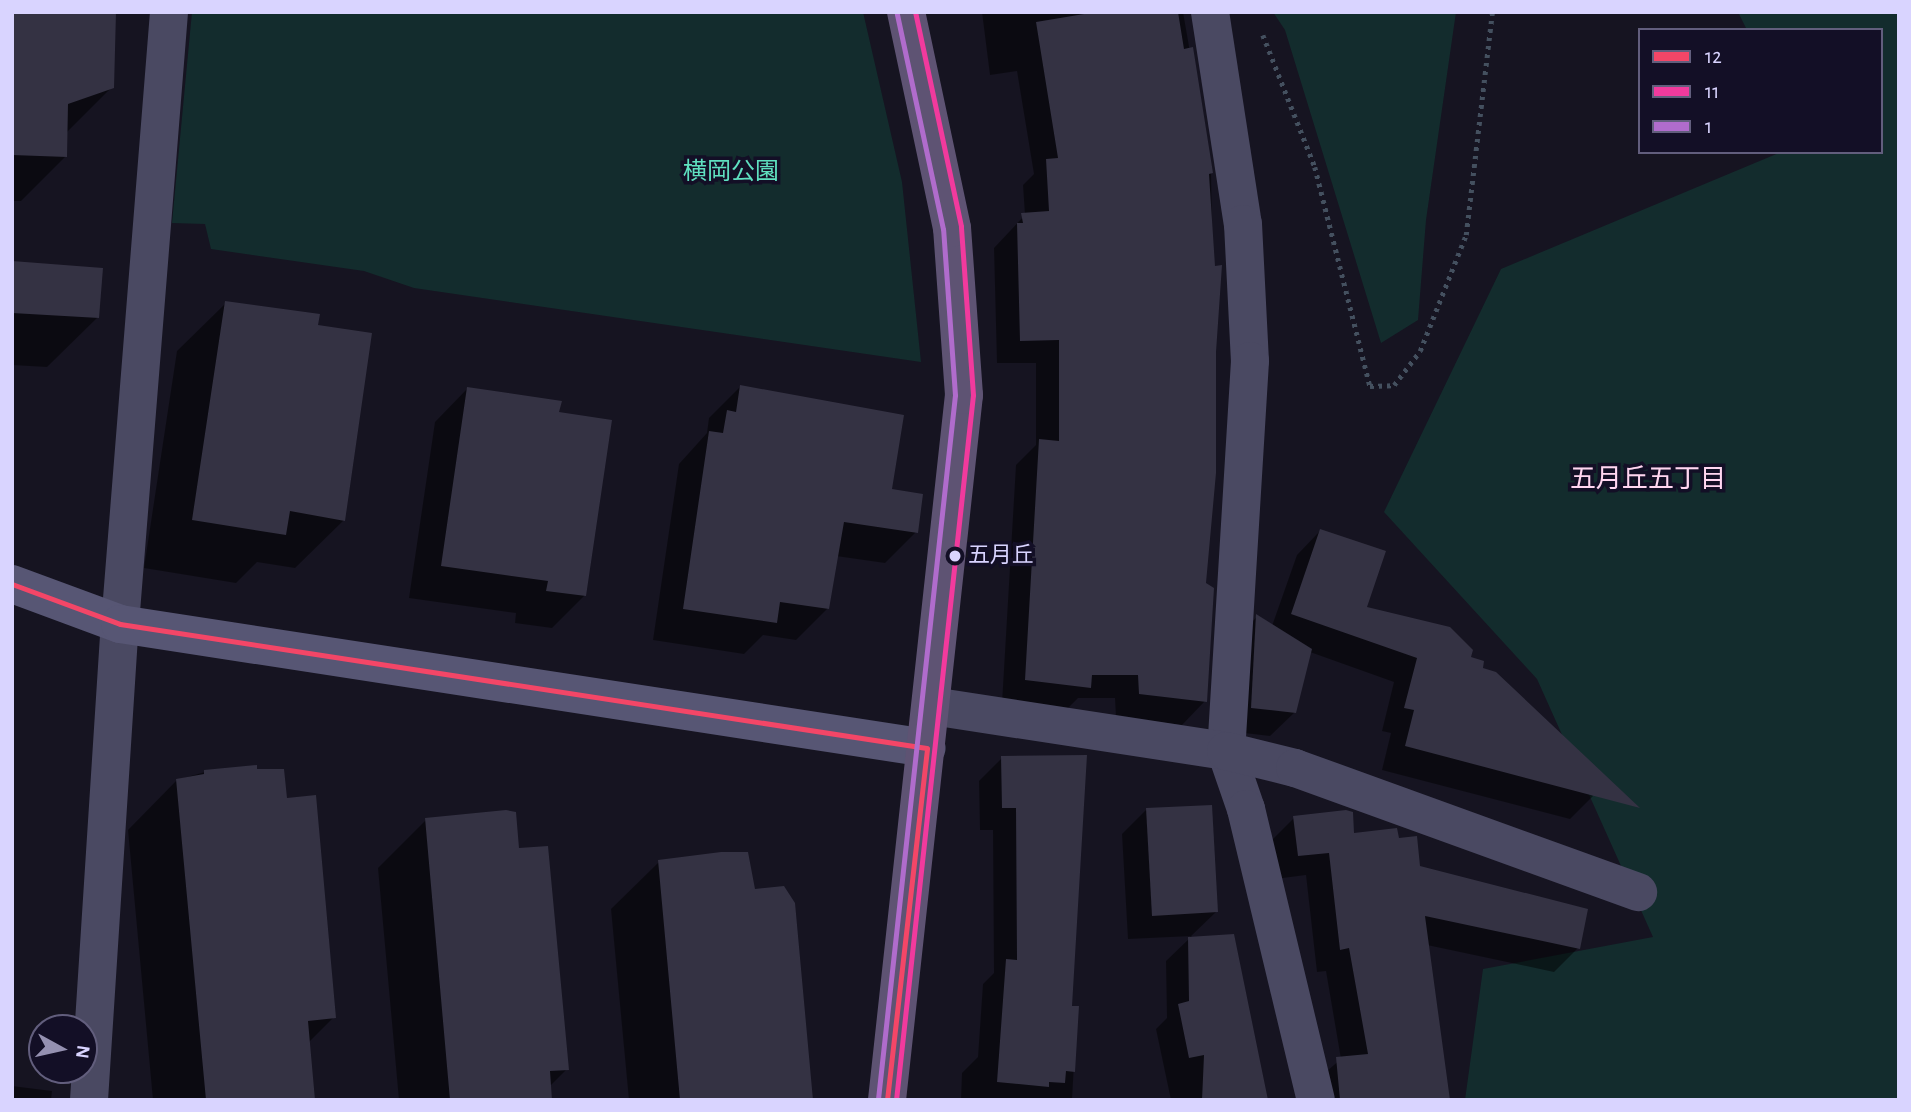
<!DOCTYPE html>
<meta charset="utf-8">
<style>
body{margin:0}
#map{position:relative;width:1911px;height:1112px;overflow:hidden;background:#161421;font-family:"Alegreya Sans","Noto Sans JP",sans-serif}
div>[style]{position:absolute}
.green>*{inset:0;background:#132c2d}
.shadow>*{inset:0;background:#0007}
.building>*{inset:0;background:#343243}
.path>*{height:4.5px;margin-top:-2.25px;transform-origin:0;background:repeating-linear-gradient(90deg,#44505f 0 3.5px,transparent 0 8.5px)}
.street>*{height:38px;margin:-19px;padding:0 19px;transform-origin:19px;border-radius:19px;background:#4a4962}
.secondary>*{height:38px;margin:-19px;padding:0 19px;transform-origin:19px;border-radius:19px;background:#575674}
.primary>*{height:38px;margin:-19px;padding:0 19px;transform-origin:19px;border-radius:19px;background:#5e5373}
.bus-1>*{height:5px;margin:-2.5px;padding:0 2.5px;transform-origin:2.5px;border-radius:2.5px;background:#f34667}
.bus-2>*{height:5px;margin:-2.5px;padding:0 2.5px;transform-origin:2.5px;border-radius:2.5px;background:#f13a9d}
.bus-3>*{height:5px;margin:-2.5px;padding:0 2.5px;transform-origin:2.5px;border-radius:2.5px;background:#b06ccc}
.dots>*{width:19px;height:19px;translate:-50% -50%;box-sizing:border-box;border:4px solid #130f26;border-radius:50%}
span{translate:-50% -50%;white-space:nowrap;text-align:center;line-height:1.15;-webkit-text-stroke:7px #130f26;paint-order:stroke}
.bus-label{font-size:22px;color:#d9d4ff}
.left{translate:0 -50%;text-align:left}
.park-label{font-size:24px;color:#5fe0c0}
.neighbourhood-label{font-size:26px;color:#ffd6f0}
.frame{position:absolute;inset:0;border:14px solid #d9d4ff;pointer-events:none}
.legend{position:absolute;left:1638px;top:28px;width:245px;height:126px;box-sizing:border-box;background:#130f26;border:2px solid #625e7d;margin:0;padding:9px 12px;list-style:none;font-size:21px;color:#d9d4ff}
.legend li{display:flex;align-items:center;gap:14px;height:35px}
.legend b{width:35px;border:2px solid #625e7d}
.north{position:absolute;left:28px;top:1014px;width:70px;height:70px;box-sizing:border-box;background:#130f26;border:2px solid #625e7d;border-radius:50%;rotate:98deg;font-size:19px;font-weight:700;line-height:28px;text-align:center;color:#d9d4ff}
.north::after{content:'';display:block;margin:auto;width:24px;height:32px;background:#9591b1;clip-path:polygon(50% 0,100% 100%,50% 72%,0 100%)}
</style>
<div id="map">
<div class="green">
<div style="clip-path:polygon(192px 12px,863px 12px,902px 182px,921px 362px,414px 288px,364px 271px,211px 249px,205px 224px,172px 223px)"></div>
<div style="clip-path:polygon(1273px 12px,1456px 12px,1426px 220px,1418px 320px,1381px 343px,1285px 30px)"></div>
<div style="clip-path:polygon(1738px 12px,1899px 12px,1899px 1100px,1465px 1100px,1483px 969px,1653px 937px,1537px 679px,1384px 512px,1501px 269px,1781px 152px,1881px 152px,1881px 30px,1747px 30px)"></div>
</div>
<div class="shadow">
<div style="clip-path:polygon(12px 12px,112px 87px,66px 133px,66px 156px,21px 201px,12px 201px)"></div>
<div style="clip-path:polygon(982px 12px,1183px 12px,1211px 172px,1214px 352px,1204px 584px,1205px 701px,1182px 725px,1116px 717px,1115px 698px,1078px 698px,1065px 711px,1002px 703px,1016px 465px,1036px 445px,1036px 363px,997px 363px,994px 248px,1025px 215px,1023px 185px,1034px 174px,1017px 71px,990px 75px)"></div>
<div style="clip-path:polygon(12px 263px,98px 317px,47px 367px,12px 365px)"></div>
<div style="clip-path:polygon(226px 303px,317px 326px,344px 520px,295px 568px,257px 562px,236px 583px,144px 568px,177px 351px)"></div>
<div style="clip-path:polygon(741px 386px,890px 491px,916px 532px,885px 563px,836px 556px,828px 608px,796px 640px,763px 635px,744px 654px,653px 640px,679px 464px,707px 433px,709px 418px)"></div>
<div style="clip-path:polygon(467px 389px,557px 413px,584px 596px,552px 628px,515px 623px,516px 613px,409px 598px,435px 422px)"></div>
<div style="clip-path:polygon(1320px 531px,1364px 609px,1469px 658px,1593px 796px,1570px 819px,1382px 770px,1391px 733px,1382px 731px,1394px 682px,1310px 652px,1295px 712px,1270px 736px,1227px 731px,1233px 640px,1257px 617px,1272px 626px,1297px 555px)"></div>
<div style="clip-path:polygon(1085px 757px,1071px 1008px,1077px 1008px,1072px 1100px,961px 1100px,962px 1073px,978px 1057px,983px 984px,994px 973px,993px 830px,980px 830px,979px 781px,1002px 758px)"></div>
<div style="clip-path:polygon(205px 772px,285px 800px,334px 1017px,308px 1043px,313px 1100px,153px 1100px,128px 830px,177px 780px)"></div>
<div style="clip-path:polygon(1146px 810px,1216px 912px,1189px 938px,1266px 1100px,1171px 1100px,1156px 1029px,1167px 1018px,1166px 961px,1192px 936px,1128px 939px,1122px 834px)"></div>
<div style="clip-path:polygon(1294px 818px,1352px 835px,1398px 840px,1418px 868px,1578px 948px,1554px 972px,1427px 945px,1449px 1100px,1315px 1100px,1313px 1083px,1341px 1059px,1326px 971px,1317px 972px,1306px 875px,1275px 879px,1270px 842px)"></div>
<div style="clip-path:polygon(426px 820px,518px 850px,567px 1069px,550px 1086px,551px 1100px,399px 1100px,378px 868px)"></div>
<div style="clip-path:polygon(659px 862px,753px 891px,812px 1100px,629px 1100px,611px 909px)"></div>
<div style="clip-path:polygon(12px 1086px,52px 1091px,51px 1100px,12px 1100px)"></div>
</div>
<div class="building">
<div style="clip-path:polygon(12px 12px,116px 12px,114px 88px,68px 104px,67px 157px,12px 155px)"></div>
<div style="clip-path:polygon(1096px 12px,1178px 12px,1184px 49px,1193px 47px,1213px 173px,1209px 174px,1215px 266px,1222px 265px,1216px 352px,1216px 473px,1206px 583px,1214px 588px,1207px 702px,1139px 694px,1138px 675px,1092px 675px,1091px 688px,1025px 680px,1039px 439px,1059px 441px,1059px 340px,1020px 341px,1017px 223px,1023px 223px,1021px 213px,1049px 211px,1046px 159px,1058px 158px,1036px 22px)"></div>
<div style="clip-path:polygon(12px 261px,103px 268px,99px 318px,12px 313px)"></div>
<div style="clip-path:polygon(225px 301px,320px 314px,318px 325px,372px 333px,345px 521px,290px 511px,286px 535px,192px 520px)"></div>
<div style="clip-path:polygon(740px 385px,904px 415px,892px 489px,923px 494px,918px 533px,844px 522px,829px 609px,780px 602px,777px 623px,683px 609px,709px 431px,723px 433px,727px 410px,736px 412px)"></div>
<div style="clip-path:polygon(467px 387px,562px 401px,559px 412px,612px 420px,586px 596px,546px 591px,548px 581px,441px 566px)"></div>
<div style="clip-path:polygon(1320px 529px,1386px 551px,1367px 607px,1450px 627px,1473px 650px,1471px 657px,1484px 661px,1483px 668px,1496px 672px,1640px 808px,1405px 746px,1414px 710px,1404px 708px,1417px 658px,1291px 614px)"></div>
<div style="clip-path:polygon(1256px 614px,1312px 649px,1296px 713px,1251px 708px)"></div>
<div style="clip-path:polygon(1087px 755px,1072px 1006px,1079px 1006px,1075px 1072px,1066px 1071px,1065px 1083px,1049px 1082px,1049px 1087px,997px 1082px,1006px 959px,1017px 960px,1016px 808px,1002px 808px,1001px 756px)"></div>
<div style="clip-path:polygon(257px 765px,257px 769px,284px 769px,287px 798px,316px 795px,336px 1018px,308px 1021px,315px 1100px,206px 1100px,176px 779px,204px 774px,204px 770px)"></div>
<div style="clip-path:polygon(1212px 805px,1218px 912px,1152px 916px,1146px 808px)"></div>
<div style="clip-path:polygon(506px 810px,516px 812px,519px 848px,548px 846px,569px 1070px,550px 1071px,552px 1100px,450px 1100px,425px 818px)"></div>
<div style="clip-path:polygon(1346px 810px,1353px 812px,1354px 833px,1397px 828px,1399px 838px,1417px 836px,1420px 866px,1588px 909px,1580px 949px,1425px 916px,1450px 1100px,1340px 1100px,1336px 1057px,1368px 1054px,1349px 948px,1340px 950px,1329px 853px,1298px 856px,1293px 816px)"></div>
<div style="clip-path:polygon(721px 852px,748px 852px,755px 889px,784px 886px,795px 903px,813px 1100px,680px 1100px,658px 860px)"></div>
<div style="clip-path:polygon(1234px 934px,1268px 1100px,1202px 1100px,1204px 1055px,1189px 1058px,1178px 1004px,1189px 1001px,1188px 937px)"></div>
</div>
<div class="path">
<div style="left:1263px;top:35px;width:142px;rotate:68.5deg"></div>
<div style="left:1315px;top:167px;width:226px;rotate:75.9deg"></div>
<div style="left:1370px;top:386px;width:24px;rotate:-2deg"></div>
<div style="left:1394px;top:385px;width:43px;rotate:-52.6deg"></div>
<div style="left:1420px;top:351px;width:125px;rotate:-68.4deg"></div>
<div style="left:1466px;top:235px;width:225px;rotate:-83.3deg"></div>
</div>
<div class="street">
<div style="left:1210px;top:12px;width:215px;rotate:81.2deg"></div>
<div style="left:1243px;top:224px;width:137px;rotate:87.1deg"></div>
<div style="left:1250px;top:361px;width:391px;rotate:93.5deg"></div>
<div style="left:1226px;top:751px;width:61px;rotate:71deg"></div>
<div style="left:1246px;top:809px;width:299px;rotate:76.5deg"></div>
<div style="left:932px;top:706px;width:297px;rotate:8.7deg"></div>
<div style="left:1226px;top:751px;width:71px;rotate:13.8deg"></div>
<div style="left:1295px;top:768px;width:365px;rotate:19.9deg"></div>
<div style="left:89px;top:1100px;width:477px;rotate:-86.3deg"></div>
<div style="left:120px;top:624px;width:614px;rotate:-85.42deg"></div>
</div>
<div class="secondary">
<div style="left:12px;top:584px;width:115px;rotate:20.3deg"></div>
<div style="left:120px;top:624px;width:816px;rotate:8.74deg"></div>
</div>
<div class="primary">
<div style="left:887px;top:1100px;width:709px;rotate:-83.77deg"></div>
<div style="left:964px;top:395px;width:167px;rotate:-94.1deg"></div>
<div style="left:952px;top:228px;width:221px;rotate:-102deg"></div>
</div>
<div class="bus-1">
<div style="left:12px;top:584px;width:115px;rotate:20.3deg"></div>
<div style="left:120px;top:624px;width:816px;rotate:8.74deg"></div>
<div style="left:887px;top:1100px;width:354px;rotate:-83.5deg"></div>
</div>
<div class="bus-2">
<div style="left:896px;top:1100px;width:709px;rotate:-83.77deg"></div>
<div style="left:973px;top:395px;width:169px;rotate:-94.1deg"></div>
<div style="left:961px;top:226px;width:219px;rotate:-102.1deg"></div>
</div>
<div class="bus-3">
<div style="left:878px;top:1099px;width:708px;rotate:-83.76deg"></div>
<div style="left:955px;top:395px;width:166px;rotate:-94.1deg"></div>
<div style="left:943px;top:229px;width:220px;rotate:-102.1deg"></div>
</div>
<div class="dots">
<div style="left:955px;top:556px;background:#d9d4ff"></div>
</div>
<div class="bus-label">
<span class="left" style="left:968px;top:556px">五月丘</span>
</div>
<div class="park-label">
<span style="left:731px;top:173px">横岡公園</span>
</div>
<div class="neighbourhood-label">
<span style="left:1648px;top:480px">五月丘五丁目</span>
</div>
<div class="frame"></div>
<ul class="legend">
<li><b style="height:9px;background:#f34667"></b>12</li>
<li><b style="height:9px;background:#f13a9d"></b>11</li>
<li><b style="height:9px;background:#b06ccc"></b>1</li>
</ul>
<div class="north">N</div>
</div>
